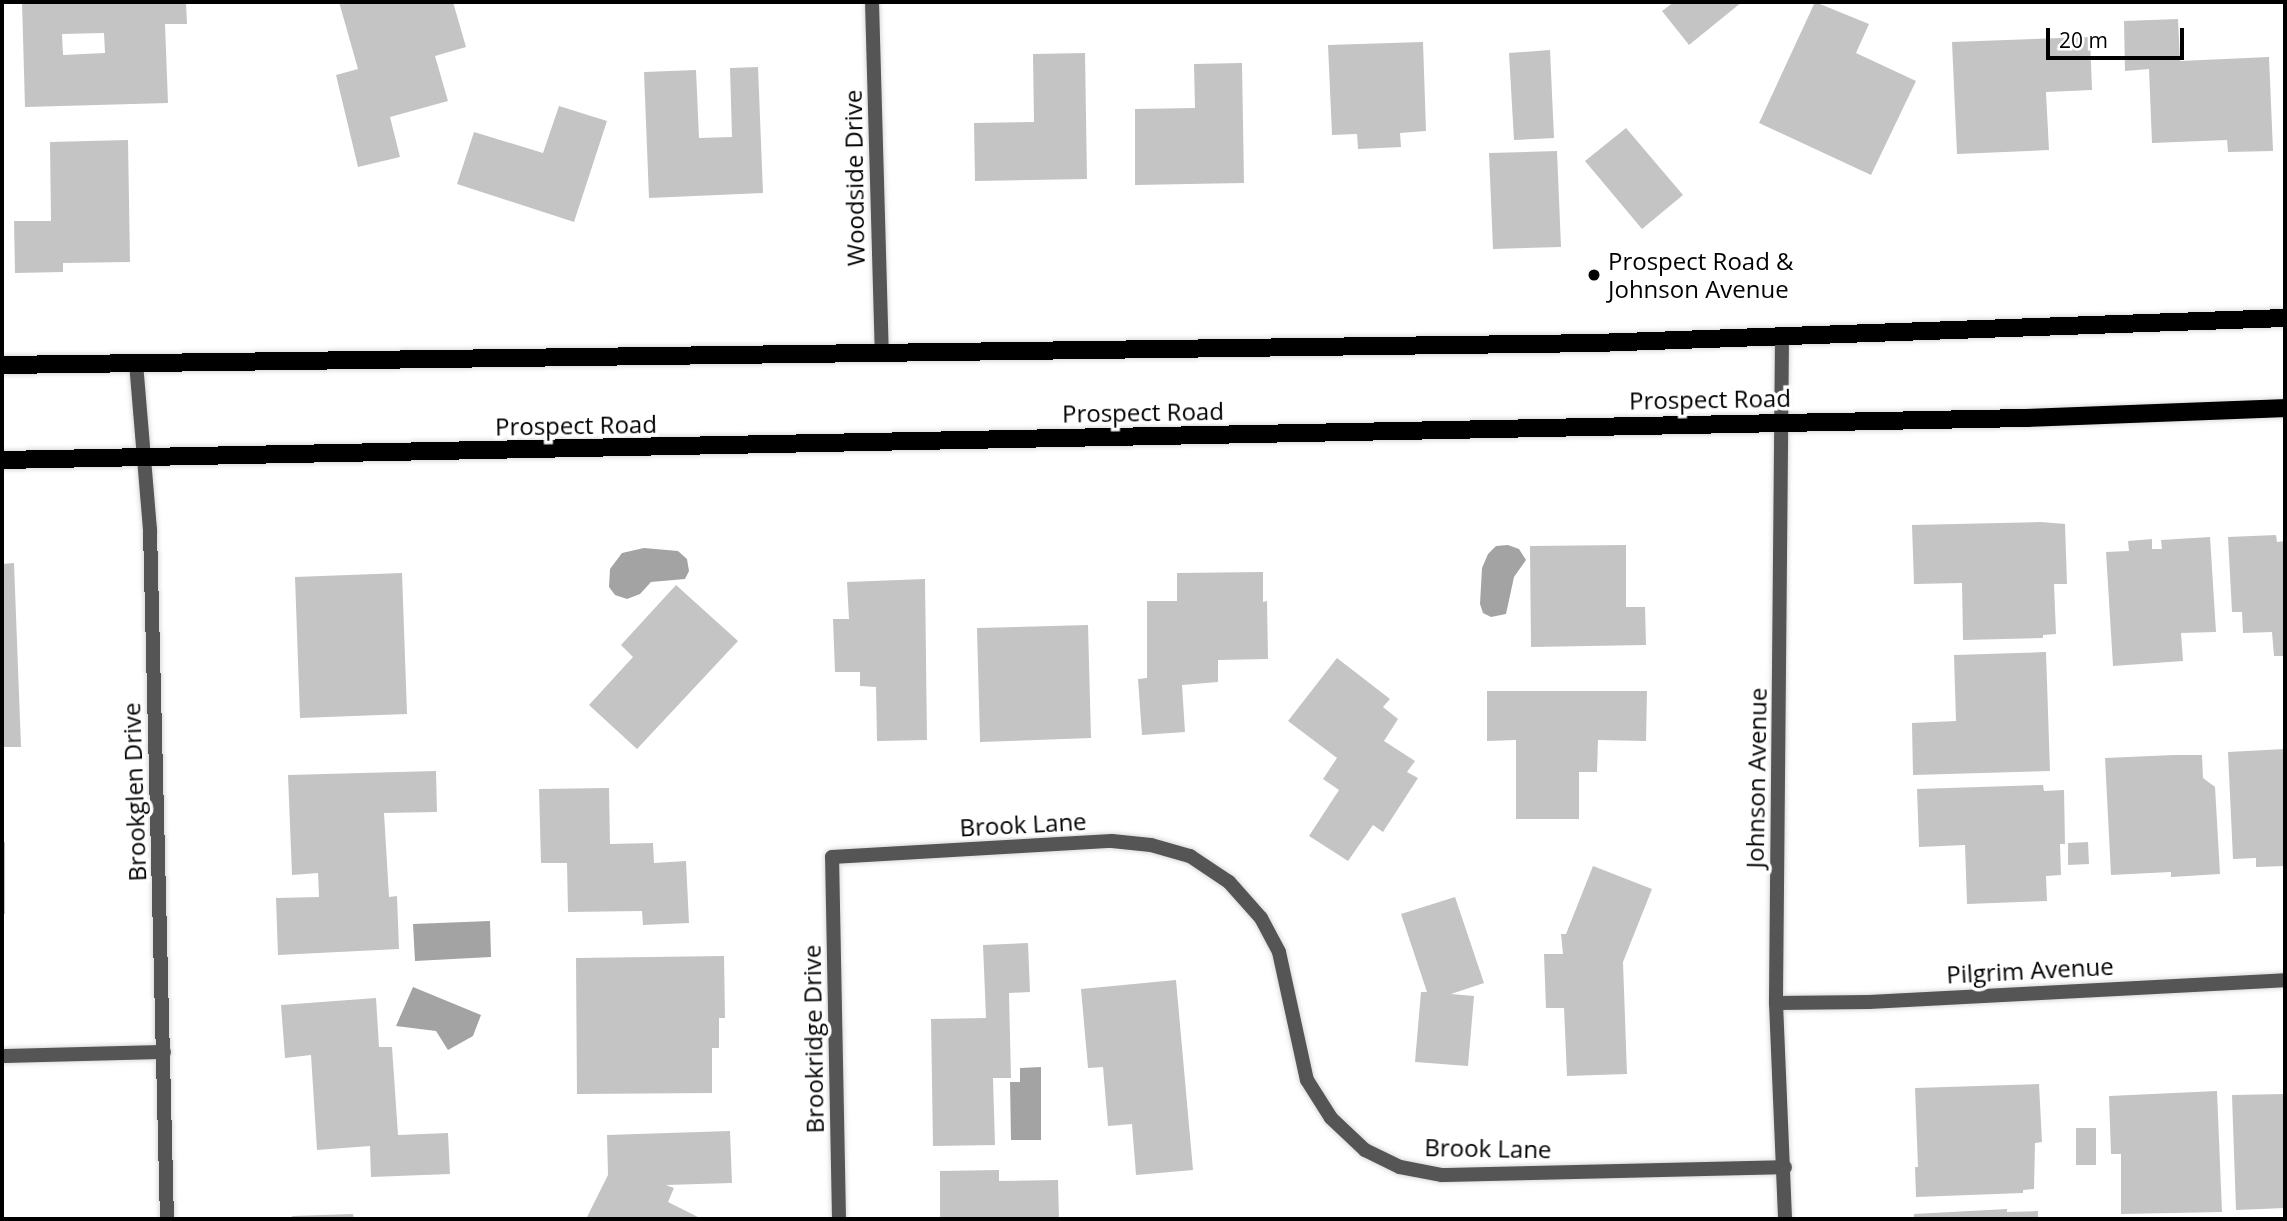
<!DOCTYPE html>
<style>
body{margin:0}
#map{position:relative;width:2287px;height:1221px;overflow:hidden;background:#fff;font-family:"Open Sans",sans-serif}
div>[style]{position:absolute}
.water>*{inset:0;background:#a3a3a3}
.building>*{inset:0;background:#c4c4c4}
.roads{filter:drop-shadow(0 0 2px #dbdbdb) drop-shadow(0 0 2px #dbdbdb)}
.minor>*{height:14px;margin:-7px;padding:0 7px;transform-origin:7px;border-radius:7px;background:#555}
.tertiary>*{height:14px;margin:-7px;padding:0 7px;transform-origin:7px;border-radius:7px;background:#555}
.primary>*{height:18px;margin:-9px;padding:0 9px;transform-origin:9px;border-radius:9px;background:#000}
.dots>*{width:19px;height:19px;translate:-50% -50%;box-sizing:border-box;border:4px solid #fff;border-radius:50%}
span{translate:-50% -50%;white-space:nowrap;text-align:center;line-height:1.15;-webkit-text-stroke:7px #fff;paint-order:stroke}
.street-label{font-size:24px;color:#000}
.poi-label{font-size:24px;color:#000}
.left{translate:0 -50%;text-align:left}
.frame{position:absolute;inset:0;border:4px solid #000;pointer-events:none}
.scale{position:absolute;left:2046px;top:28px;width:138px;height:32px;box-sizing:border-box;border:4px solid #000;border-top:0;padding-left:9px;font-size:21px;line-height:24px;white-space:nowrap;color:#000;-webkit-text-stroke:5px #fff;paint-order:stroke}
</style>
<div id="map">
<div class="water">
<div style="clip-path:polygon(1508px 545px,1519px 549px,1526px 560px,1514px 577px,1506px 614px,1491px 617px,1483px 613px,1480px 604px,1482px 568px,1488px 554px,1496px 546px)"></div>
<div style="clip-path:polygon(644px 548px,678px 551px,687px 559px,689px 571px,685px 579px,651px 582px,640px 594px,627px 599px,615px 595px,609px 587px,610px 569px,622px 553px)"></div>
<div style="clip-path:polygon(490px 921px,491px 957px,415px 961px,413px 924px)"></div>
<div style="clip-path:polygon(413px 987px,481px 1015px,473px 1036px,448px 1050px,436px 1031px,396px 1026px)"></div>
<div style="clip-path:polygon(1041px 1067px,1041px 1140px,1011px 1140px,1010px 1082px,1020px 1082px,1020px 1068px)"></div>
</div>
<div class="building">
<div style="clip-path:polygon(evenodd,22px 2px,186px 2px,187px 24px,165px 24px,168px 103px,25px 107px,22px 2px,104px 33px,105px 53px,63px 55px,62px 34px,104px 33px)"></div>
<div style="clip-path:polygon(339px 2px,453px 2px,466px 47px,435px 56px,448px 101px,390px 117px,400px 157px,358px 167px,336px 75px,358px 69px)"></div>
<div style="clip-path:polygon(1674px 2px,1742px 2px,1689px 45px,1662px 11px)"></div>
<div style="clip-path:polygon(1815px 2px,1869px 24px,1856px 53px,1916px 81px,1871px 175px,1759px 123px)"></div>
<div style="clip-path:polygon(2178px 19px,2180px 61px,2269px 57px,2273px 151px,2228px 152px,2227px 140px,2152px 143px,2149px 69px,2125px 71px,2124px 21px)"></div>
<div style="clip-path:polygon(2090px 37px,2092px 90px,2046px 92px,2049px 150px,1957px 154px,1952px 42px)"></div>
<div style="clip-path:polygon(1423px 42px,1426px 131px,1400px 133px,1401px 147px,1358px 149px,1357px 134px,1332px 135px,1328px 45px)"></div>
<div style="clip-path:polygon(1550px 50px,1554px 138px,1514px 140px,1509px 53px)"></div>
<div style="clip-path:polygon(1085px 53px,1087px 179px,975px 181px,974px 123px,1034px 122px,1033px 54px)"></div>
<div style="clip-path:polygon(1242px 63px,1244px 183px,1135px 185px,1135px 109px,1195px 108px,1194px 64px)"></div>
<div style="clip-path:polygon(758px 67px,763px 193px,649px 198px,644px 72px,696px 70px,699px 138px,732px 137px,730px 68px)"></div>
<div style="clip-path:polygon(559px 106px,607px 121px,574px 222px,457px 184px,474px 132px,543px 153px)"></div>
<div style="clip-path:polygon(1626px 128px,1683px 195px,1642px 229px,1585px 161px)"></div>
<div style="clip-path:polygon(128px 140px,130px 262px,63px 263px,63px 272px,15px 273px,14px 221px,51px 221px,50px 142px)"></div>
<div style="clip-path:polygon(1557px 151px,1561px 247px,1493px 249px,1489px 153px)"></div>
<div style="clip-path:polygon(2041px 522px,2065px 524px,2067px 584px,2054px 584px,2056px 634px,2043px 635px,2043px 638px,1963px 640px,1962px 583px,1914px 584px,1912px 525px)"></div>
<div style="clip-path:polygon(2276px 535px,2277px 542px,2285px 541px,2285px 656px,2274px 656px,2272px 632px,2243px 633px,2242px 612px,2232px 612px,2228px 537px)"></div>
<div style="clip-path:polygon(2210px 537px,2216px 632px,2181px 633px,2183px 661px,2113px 666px,2106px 552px,2129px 551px,2128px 541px,2152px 539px,2152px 549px,2162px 549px,2161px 540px)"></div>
<div style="clip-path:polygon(1626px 545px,1626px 607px,1645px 607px,1646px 645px,1531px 647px,1530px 546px)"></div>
<div style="clip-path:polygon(14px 563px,21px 747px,2px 747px,2px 564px)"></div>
<div style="clip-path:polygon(1263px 572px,1263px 602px,1267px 601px,1268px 659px,1218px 660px,1218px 682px,1182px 685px,1185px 732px,1142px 735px,1138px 679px,1147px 678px,1147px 601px,1177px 601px,1177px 573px)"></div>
<div style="clip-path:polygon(402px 573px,407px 714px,300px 718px,295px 577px)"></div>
<div style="clip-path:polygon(925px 579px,927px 740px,877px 741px,876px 687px,860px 686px,860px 672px,835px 672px,833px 619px,849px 619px,847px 582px)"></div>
<div style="clip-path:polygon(676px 585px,738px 641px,637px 749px,589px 705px,633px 657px,621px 645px)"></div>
<div style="clip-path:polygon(1088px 625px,1091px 738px,980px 742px,977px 628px)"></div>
<div style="clip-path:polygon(2046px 652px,2050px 771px,1913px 775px,1912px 723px,1956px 721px,1954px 655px)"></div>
<div style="clip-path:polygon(1337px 658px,1390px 699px,1383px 707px,1398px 719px,1384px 741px,1415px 761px,1407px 772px,1418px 778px,1383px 832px,1373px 825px,1348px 861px,1309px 836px,1339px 790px,1323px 779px,1337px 758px,1288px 721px)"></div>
<div style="clip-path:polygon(1487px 691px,1647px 691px,1646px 741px,1598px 740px,1597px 772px,1579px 772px,1579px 819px,1516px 819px,1516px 740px,1487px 741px)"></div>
<div style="clip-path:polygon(2285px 749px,2285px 866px,2256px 867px,2256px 858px,2233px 859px,2228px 752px)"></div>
<div style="clip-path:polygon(2174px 755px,2202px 755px,2203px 778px,2215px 787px,2220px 874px,2171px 877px,2171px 872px,2111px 875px,2105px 758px)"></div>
<div style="clip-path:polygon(436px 771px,437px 812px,384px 813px,389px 897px,397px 896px,399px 949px,278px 955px,276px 898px,319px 897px,318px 873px,292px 875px,288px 775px)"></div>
<div style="clip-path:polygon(2043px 785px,2044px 791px,2064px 790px,2065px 844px,2060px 844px,2061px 875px,2046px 876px,2047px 901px,1967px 904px,1965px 845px,1919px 847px,1917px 789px)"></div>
<div style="clip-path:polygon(609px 788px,610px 844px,653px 843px,654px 863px,686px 861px,689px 923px,643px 925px,642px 911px,568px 912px,567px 863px,541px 863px,539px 789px)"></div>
<div style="clip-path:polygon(2px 842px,5px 842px,5px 914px,2px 914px)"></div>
<div style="clip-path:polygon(2088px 842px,2089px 864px,2068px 865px,2068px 843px)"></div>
<div style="clip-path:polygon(1593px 866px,1652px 889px,1623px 962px,1627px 1074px,1567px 1076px,1564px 1008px,1546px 1008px,1544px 954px,1563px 954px,1561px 934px,1566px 934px)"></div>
<div style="clip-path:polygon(1455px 897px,1484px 983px,1451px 994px,1474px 996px,1468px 1066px,1415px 1062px,1421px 992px,1427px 992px,1401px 914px)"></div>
<div style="clip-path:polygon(1028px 943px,1030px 992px,1009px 993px,1011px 1078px,993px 1078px,995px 1145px,933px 1146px,931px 1019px,986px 1018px,983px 945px)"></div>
<div style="clip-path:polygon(724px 956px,725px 1018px,719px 1018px,719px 1048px,712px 1048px,712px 1093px,577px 1094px,576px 958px)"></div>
<div style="clip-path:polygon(1176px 980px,1193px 1170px,1136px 1175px,1132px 1124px,1108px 1126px,1103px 1067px,1088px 1068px,1081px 989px)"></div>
<div style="clip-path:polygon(376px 998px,379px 1047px,392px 1047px,398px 1135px,448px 1133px,450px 1174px,371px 1177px,370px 1146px,317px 1150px,311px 1055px,285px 1058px,281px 1005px)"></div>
<div style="clip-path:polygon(2039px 1084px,2042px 1142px,2035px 1143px,2034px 1189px,2023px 1190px,2023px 1193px,1916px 1197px,1915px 1167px,1918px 1167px,1915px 1088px)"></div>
<div style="clip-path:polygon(2217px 1091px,2222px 1212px,2121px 1214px,2121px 1154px,2111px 1154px,2109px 1096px)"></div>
<div style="clip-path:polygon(2285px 1094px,2285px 1208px,2236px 1210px,2232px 1095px)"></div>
<div style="clip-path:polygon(2076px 1128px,2096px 1128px,2096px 1165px,2076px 1165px)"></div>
<div style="clip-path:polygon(730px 1131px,732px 1183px,666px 1185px,674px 1188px,668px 1202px,702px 1219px,586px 1219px,608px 1175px,607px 1135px)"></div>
<div style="clip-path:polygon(999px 1170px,999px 1181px,1058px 1180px,1059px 1219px,940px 1219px,940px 1171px)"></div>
<div style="clip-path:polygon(2007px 1209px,2007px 1212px,2038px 1211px,2038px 1219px,1914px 1219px,1914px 1214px)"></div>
<div style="clip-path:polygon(353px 1214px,354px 1219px,292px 1219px,292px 1216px)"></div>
</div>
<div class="roads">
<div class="minor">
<div style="left:872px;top:2px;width:351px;rotate:88.4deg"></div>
<div style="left:136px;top:363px;width:168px;rotate:85.2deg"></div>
<div style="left:150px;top:530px;width:689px;rotate:88.59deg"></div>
<div style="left:1776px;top:1003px;width:93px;rotate:-0.6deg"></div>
<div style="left:1869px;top:1002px;width:417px;rotate:-3deg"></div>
<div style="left:2px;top:1056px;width:162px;rotate:-1.4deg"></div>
<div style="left:839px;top:1219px;width:362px;rotate:-91.1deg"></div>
<div style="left:832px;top:857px;width:280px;rotate:-3.3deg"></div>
<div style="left:1112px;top:841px;width:39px;rotate:6deg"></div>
<div style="left:1151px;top:845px;width:41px;rotate:15.8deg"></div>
<div style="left:1190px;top:856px;width:47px;rotate:33.7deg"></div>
<div style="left:1229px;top:882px;width:48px;rotate:48.4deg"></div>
<div style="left:1261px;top:918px;width:38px;rotate:62deg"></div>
<div style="left:1279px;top:952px;width:131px;rotate:77.7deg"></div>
<div style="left:1307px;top:1080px;width:45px;rotate:57.7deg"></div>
<div style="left:1331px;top:1118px;width:47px;rotate:43.3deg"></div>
<div style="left:1365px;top:1150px;width:39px;rotate:26deg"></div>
<div style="left:1400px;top:1167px;width:43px;rotate:10.8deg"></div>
<div style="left:1442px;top:1175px;width:343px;rotate:-1.3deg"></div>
</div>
<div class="tertiary">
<div style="left:1782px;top:337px;width:666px;rotate:90.52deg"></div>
<div style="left:1776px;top:1003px;width:216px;rotate:87.6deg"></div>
</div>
<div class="primary">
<div style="left:2px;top:365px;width:1594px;rotate:-0.79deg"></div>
<div style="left:1596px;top:343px;width:689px;rotate:-2.08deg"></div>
<div style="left:2px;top:460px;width:2026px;rotate:-1.19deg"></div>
<div style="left:2028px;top:418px;width:257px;rotate:-2.2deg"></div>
</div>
</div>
<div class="dots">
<div style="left:1594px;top:275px;background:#000"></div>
</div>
<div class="street-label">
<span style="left:854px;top:178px;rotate:-91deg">Woodside Drive</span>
<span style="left:1710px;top:399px;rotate:-1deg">Prospect Road</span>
<span style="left:1143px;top:412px;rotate:-1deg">Prospect Road</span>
<span style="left:576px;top:425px;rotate:-1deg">Prospect Road</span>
<span style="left:1756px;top:778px;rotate:-89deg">Johnson Avenue</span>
<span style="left:134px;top:792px;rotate:-92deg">Brookglen Drive</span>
<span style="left:1023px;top:824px;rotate:-3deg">Brook Lane</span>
<span style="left:2030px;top:970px;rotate:-3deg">Pilgrim Avenue</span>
<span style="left:813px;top:1039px;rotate:-91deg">Brookridge Drive</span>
<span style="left:1488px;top:1148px;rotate:1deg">Brook Lane</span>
</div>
<div class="poi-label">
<span class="left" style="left:1608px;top:275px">Prospect Road &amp;<br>Johnson Avenue</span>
</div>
<div class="frame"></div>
<div class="scale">20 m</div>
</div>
